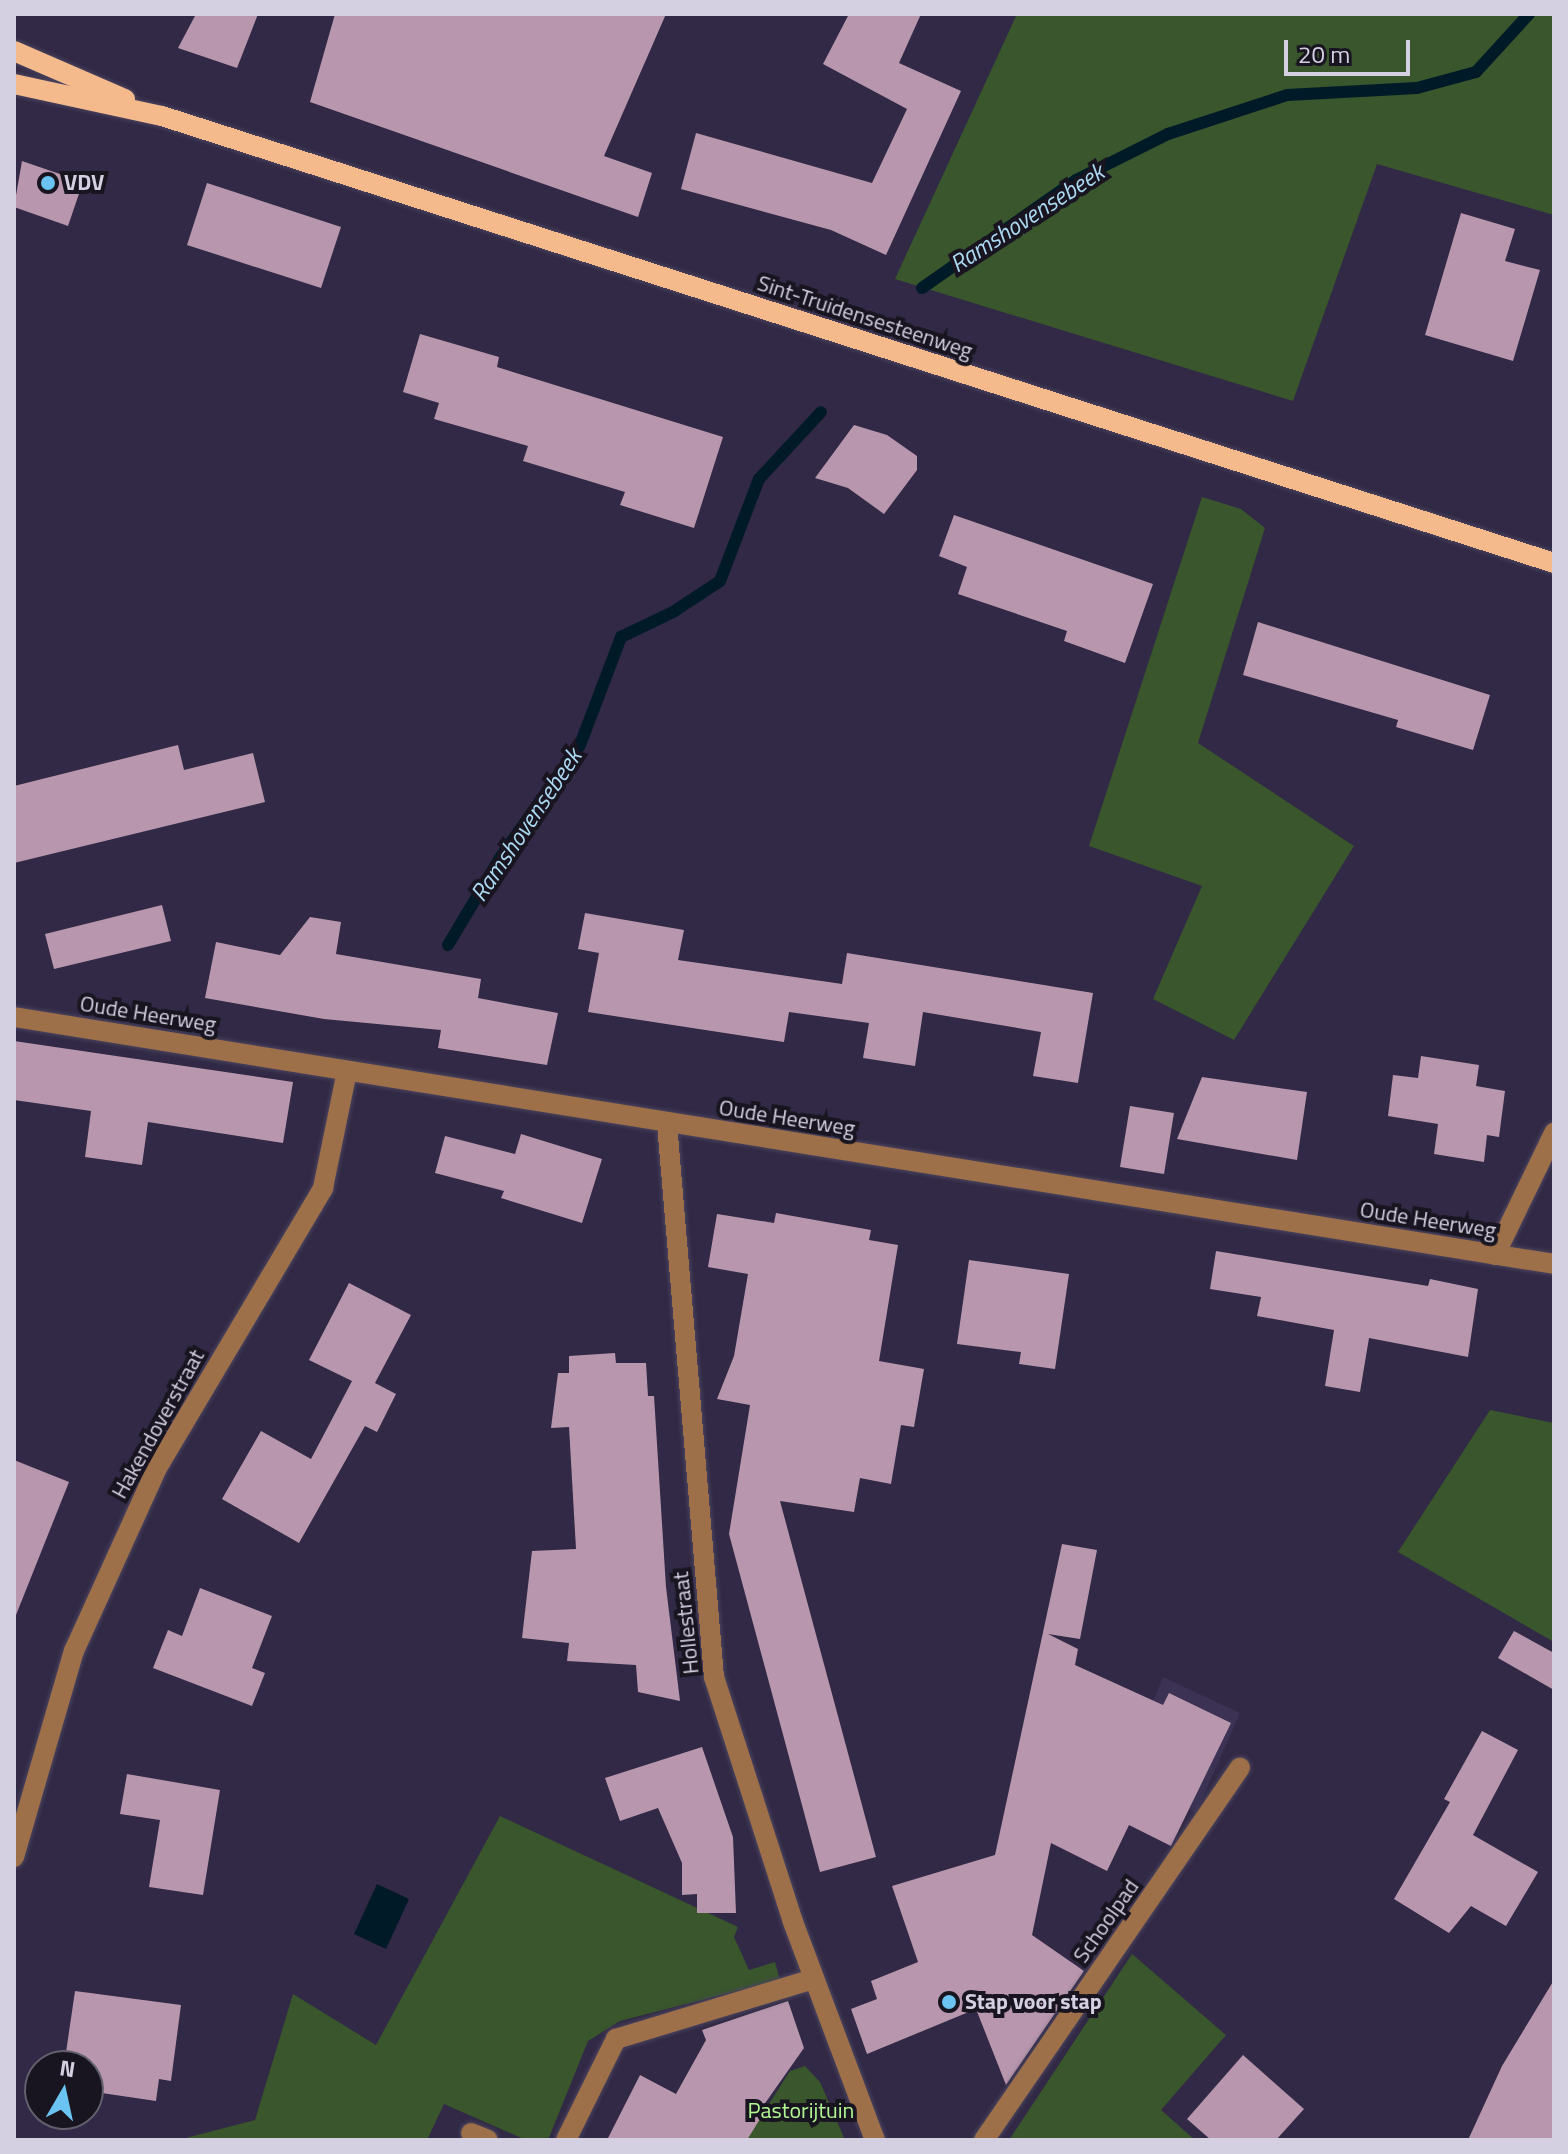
<!DOCTYPE html>
<style>
body{margin:0}
#map{position:relative;width:1568px;height:2154px;overflow:hidden;background:#312945;font-family:"Titillium Web",sans-serif}
div>[style]{position:absolute}
.built>*{inset:0;background:#3b3254}
.green>*{inset:0;background:#39562c}
.water>*{inset:0;background:#001a28}
.stream>*{height:12px;margin:-6px;padding:0 6px;transform-origin:6px;border-radius:6px;background:#001a28}
.building>*{inset:0;background:#b897ae}
.roads{filter:drop-shadow(0 0 2px #4b445e) drop-shadow(0 0 2px #4b445e)}
.minor>*{height:20px;margin:-10px;padding:0 10px;transform-origin:10px;border-radius:10px;background:#9e7049}
.major>*{height:20px;margin:-10px;padding:0 10px;transform-origin:10px;border-radius:10px;background:#f4ba8c}
.dots>*{width:22px;height:22px;translate:-50% -50%;box-sizing:border-box;border:4px solid #181521;border-radius:50%}
span{translate:-50% -50%;white-space:nowrap;text-align:center;line-height:1.15;-webkit-text-stroke:8px #181521;paint-order:stroke}
.poi-label{font-size:22px;color:#d4d0e2;font-weight:700}
.left{translate:0 -50%;text-align:left}
.street-label{font-size:22px;color:#d4d0e2}
.park-label{font-size:22px;color:#b3f793}
.water-label{font-size:24px;color:#acd9f2;font-style:italic}
.frame{position:absolute;inset:0;border:16px solid #d4d0e2;pointer-events:none}
.north{position:absolute;left:24px;top:2050px;width:80px;height:80px;box-sizing:border-box;background:#181521;border:2px solid #63606e;border-radius:50%;rotate:9deg;font-size:22px;font-weight:700;line-height:32px;text-align:center;color:#d4d0e2}
.north::after{content:'';display:block;margin:auto;width:28px;height:36px;background:#6ac3f1;clip-path:polygon(50% 0,100% 100%,50% 72%,0 100%)}
.scale{position:absolute;left:1284px;top:40px;width:126px;height:36px;box-sizing:border-box;border:4px solid #d4d0e2;border-top:0;padding-left:10px;font-size:24px;line-height:28px;white-space:nowrap;color:#d4d0e2;-webkit-text-stroke:6px #181521;paint-order:stroke}
</style>
<div id="map">
<div class="built">
<div style="clip-path:polygon(1163px 1677px,1240px 1713px,1196px 1813px,1123px 1776px)"></div>
</div>
<div class="green">
<div style="clip-path:polygon(1017px 14px,1554px 14px,1554px 215px,1377px 164px,1293px 401px,895px 279px)"></div>
<div style="clip-path:polygon(1202px 497px,1241px 509px,1265px 528px,1198px 743px,1354px 846px,1234px 1040px,1153px 999px,1202px 886px,1089px 846px)"></div>
<div style="clip-path:polygon(1490px 1410px,1554px 1423px,1554px 1642px,1398px 1552px)"></div>
<div style="clip-path:polygon(500px 1816px,738px 1927px,734px 1937px,749px 1970px,775px 1962px,780px 1980px,620px 2021px,588px 2041px,548px 2140px,526px 2140px,444px 2104px,427px 2140px,178px 2140px,255px 2120px,293px 1994px,376px 2045px)"></div>
<div style="clip-path:polygon(1132px 1954px,1226px 2035px,1161px 2110px,1195px 2140px,1009px 2140px)"></div>
<div style="clip-path:polygon(805px 2066px,820px 2082px,845px 2140px,746px 2140px,790px 2071px)"></div>
</div>
<div class="water">
<div style="clip-path:polygon(377px 1884px,409px 1899px,386px 1949px,354px 1934px)"></div>
</div>
<div class="stream">
<div style="left:922px;top:288px;width:188px;rotate:-35deg"></div>
<div style="left:1076px;top:180px;width:103px;rotate:-26.6deg"></div>
<div style="left:1168px;top:134px;width:125px;rotate:-18.1deg"></div>
<div style="left:1287px;top:95px;width:130px;rotate:-3.1deg"></div>
<div style="left:1417px;top:88px;width:61px;rotate:-15.2deg"></div>
<div style="left:1476px;top:72px;width:79px;rotate:-47.6deg"></div>
<div style="left:448px;top:945px;width:101px;rotate:-59.1deg"></div>
<div style="left:500px;top:858px;width:138px;rotate:-54.7deg"></div>
<div style="left:580px;top:745px;width:116px;rotate:-69.2deg"></div>
<div style="left:621px;top:637px;width:58px;rotate:-25.7deg"></div>
<div style="left:673px;top:612px;width:56px;rotate:-33.4deg"></div>
<div style="left:720px;top:581px;width:109px;rotate:-69.1deg"></div>
<div style="left:759px;top:479px;width:91px;rotate:-47.2deg"></div>
</div>
<div class="building">
<div style="clip-path:polygon(196px 14px,258px 14px,237px 68px,178px 48px)"></div>
<div style="clip-path:polygon(335px 14px,666px 14px,604px 156px,652px 173px,638px 217px,310px 102px)"></div>
<div style="clip-path:polygon(849px 14px,921px 14px,899px 63px,961px 91px,886px 255px,831px 230px,681px 189px,696px 133px,872px 183px,907px 109px,823px 64px)"></div>
<div style="clip-path:polygon(22px 161px,83px 182px,68px 226px,14px 207px)"></div>
<div style="clip-path:polygon(207px 183px,341px 227px,321px 288px,187px 245px)"></div>
<div style="clip-path:polygon(1461px 213px,1515px 229px,1505px 261px,1540px 270px,1513px 361px,1425px 335px)"></div>
<div style="clip-path:polygon(420px 334px,499px 357px,497px 367px,723px 437px,694px 528px,620px 505px,625px 492px,523px 461px,528px 446px,434px 419px,439px 403px,403px 392px)"></div>
<div style="clip-path:polygon(854px 425px,887px 435px,917px 456px,917px 470px,884px 514px,848px 488px,815px 478px)"></div>
<div style="clip-path:polygon(954px 515px,1153px 584px,1125px 663px,1064px 641px,1067px 631px,958px 594px,967px 567px,939px 556px)"></div>
<div style="clip-path:polygon(1258px 622px,1490px 695px,1473px 750px,1396px 727px,1398px 720px,1243px 675px)"></div>
<div style="clip-path:polygon(178px 745px,184px 770px,253px 753px,265px 802px,14px 863px,14px 786px)"></div>
<div style="clip-path:polygon(162px 905px,171px 941px,54px 969px,45px 934px)"></div>
<div style="clip-path:polygon(585px 913px,684px 930px,678px 960px,842px 984px,847px 953px,1093px 993px,1078px 1083px,1033px 1076px,1041px 1032px,923px 1012px,915px 1066px,863px 1058px,869px 1023px,789px 1012px,784px 1042px,588px 1012px,599px 953px,578px 949px)"></div>
<div style="clip-path:polygon(310px 917px,341px 922px,336px 954px,481px 979px,478px 998px,558px 1013px,547px 1065px,438px 1048px,441px 1030px,324px 1019px,205px 998px,216px 942px,280px 955px)"></div>
<div style="clip-path:polygon(14px 1041px,293px 1082px,283px 1143px,148px 1122px,142px 1165px,85px 1157px,91px 1111px,14px 1100px)"></div>
<div style="clip-path:polygon(1421px 1056px,1479px 1065px,1476px 1086px,1505px 1091px,1499px 1137px,1487px 1135px,1484px 1162px,1434px 1154px,1438px 1124px,1388px 1116px,1393px 1075px,1418px 1078px)"></div>
<div style="clip-path:polygon(1202px 1077px,1307px 1092px,1297px 1160px,1177px 1139px)"></div>
<div style="clip-path:polygon(1130px 1106px,1174px 1113px,1164px 1174px,1120px 1167px)"></div>
<div style="clip-path:polygon(521px 1134px,602px 1159px,582px 1223px,501px 1198px,504px 1191px,435px 1173px,445px 1136px,515px 1154px)"></div>
<div style="clip-path:polygon(776px 1213px,871px 1230px,869px 1240px,898px 1245px,879px 1361px,924px 1369px,914px 1427px,901px 1425px,891px 1484px,860px 1478px,854px 1512px,780px 1501px,876px 1857px,820px 1872px,729px 1534px,750px 1405px,717px 1399px,734px 1356px,748px 1274px,708px 1267px,717px 1214px,774px 1223px)"></div>
<div style="clip-path:polygon(1216px 1251px,1428px 1286px,1430px 1279px,1478px 1289px,1468px 1357px,1369px 1338px,1360px 1392px,1325px 1386px,1334px 1330px,1257px 1316px,1261px 1297px,1210px 1289px)"></div>
<div style="clip-path:polygon(969px 1260px,1069px 1274px,1055px 1369px,1019px 1364px,1021px 1352px,957px 1344px)"></div>
<div style="clip-path:polygon(349px 1283px,411px 1315px,375px 1383px,396px 1394px,377px 1432px,365px 1426px,299px 1543px,222px 1499px,261px 1431px,311px 1459px,352px 1381px,309px 1360px)"></div>
<div style="clip-path:polygon(615px 1353px,616px 1363px,646px 1363px,648px 1396px,654px 1396px,666px 1587px,680px 1701px,638px 1692px,636px 1665px,567px 1661px,569px 1643px,522px 1638px,532px 1551px,576px 1549px,569px 1427px,551px 1428px,558px 1373px,569px 1373px,569px 1356px)"></div>
<div style="clip-path:polygon(14px 1460px,69px 1482px,16px 1615px,14px 1615px)"></div>
<div style="clip-path:polygon(1062px 1544px,1097px 1550px,1080px 1639px,1048px 1634px,1078px 1649px,1075px 1665px,1163px 1705px,1169px 1693px,1231px 1723px,1171px 1846px,1129px 1825px,1107px 1871px,1051px 1843px,1032px 1935px,1084px 1971px,1006px 2085px,976px 2009px,867px 2054px,851px 2009px,877px 1999px,871px 1981px,918px 1962px,892px 1886px,995px 1855px)"></div>
<div style="clip-path:polygon(200px 1588px,272px 1616px,252px 1668px,265px 1673px,252px 1706px,153px 1668px,168px 1630px,182px 1636px)"></div>
<div style="clip-path:polygon(1514px 1631px,1554px 1653px,1554px 1690px,1498px 1658px)"></div>
<div style="clip-path:polygon(1482px 1731px,1518px 1750px,1473px 1835px,1538px 1872px,1506px 1926px,1471px 1906px,1449px 1933px,1394px 1899px,1450px 1802px,1444px 1799px)"></div>
<div style="clip-path:polygon(702px 1747px,733px 1837px,736px 1913px,697px 1913px,697px 1894px,682px 1895px,682px 1863px,658px 1808px,620px 1821px,605px 1778px)"></div>
<div style="clip-path:polygon(127px 1774px,220px 1790px,203px 1895px,149px 1887px,160px 1820px,120px 1814px)"></div>
<div style="clip-path:polygon(1554px 1980px,1554px 2140px,1468px 2140px,1502px 2066px)"></div>
<div style="clip-path:polygon(75px 1991px,181px 2005px,171px 2081px,159px 2079px,156px 2101px,88px 2091px,88px 2066px,64px 2066px)"></div>
<div style="clip-path:polygon(788px 2001px,804px 2048px,761px 2109px,765px 2111px,747px 2140px,607px 2140px,640px 2075px,676px 2094px,706px 2040px,702px 2030px)"></div>
<div style="clip-path:polygon(1243px 2055px,1304px 2109px,1276px 2140px,1211px 2140px,1187px 2119px)"></div>
</div>
<div class="roads">
<div class="minor">
<div style="left:14px;top:1017px;width:1560px;rotate:9.11deg"></div>
<div style="left:667px;top:1124px;width:555px;rotate:85.14deg"></div>
<div style="left:714px;top:1677px;width:257px;rotate:72.1deg"></div>
<div style="left:793px;top:1922px;width:233px;rotate:69.4deg"></div>
<div style="left:1495px;top:1255px;width:136px;rotate:-64.2deg"></div>
<div style="left:14px;top:1857px;width:215px;rotate:-73.8deg"></div>
<div style="left:74px;top:1651px;width:201px;rotate:-65.6deg"></div>
<div style="left:157px;top:1468px;width:326px;rotate:-59.3deg"></div>
<div style="left:323px;top:1188px;width:119px;rotate:-78.4deg"></div>
<div style="left:471px;top:2133px;width:18px;rotate:22deg"></div>
<div style="left:566px;top:2140px;width:113px;rotate:-63.7deg"></div>
<div style="left:616px;top:2039px;width:207px;rotate:-16.9deg"></div>
<div style="left:984px;top:2140px;width:452px;rotate:-55.5deg"></div>
</div>
<div class="major">
<div style="left:14px;top:51px;width:121px;rotate:23.4deg"></div>
<div style="left:14px;top:84px;width:151px;rotate:12.2deg"></div>
<div style="left:162px;top:116px;width:1462px;rotate:17.8deg"></div>
</div>
</div>
<div class="dots">
<div style="left:48px;top:183px;background:#6ac3f1"></div>
<div style="left:949px;top:2002px;background:#6ac3f1"></div>
</div>
<div class="poi-label">
<span class="left" style="left:64px;top:183px">VDV</span>
<span class="left" style="left:965px;top:2002px">Stap voor stap</span>
</div>
<div class="street-label">
<span style="left:865px;top:317px;rotate:18deg">Sint-Truidensesteenweg</span>
<span style="left:148px;top:1014px;rotate:9deg">Oude Heerweg</span>
<span style="left:787px;top:1118px;rotate:9deg">Oude Heerweg</span>
<span style="left:1428px;top:1220px;rotate:9deg">Oude Heerweg</span>
<span style="left:158px;top:1424px;rotate:-61deg">Hakendoverstraat</span>
<span style="left:686px;top:1623px;rotate:-96deg">Hollestraat</span>
<span style="left:1106px;top:1921px;rotate:-55deg">Schoolpad</span>
</div>
<div class="park-label">
<span style="left:801px;top:2111px">Pastorijtuin</span>
</div>
<div class="water-label">
<span style="left:1027px;top:218px;rotate:-33deg">Ramshovensebeek</span>
<span style="left:526px;top:825px;rotate:-56deg">Ramshovensebeek</span>
</div>
<div class="frame"></div>
<div class="north">N</div>
<div class="scale">20 m</div>
</div>
